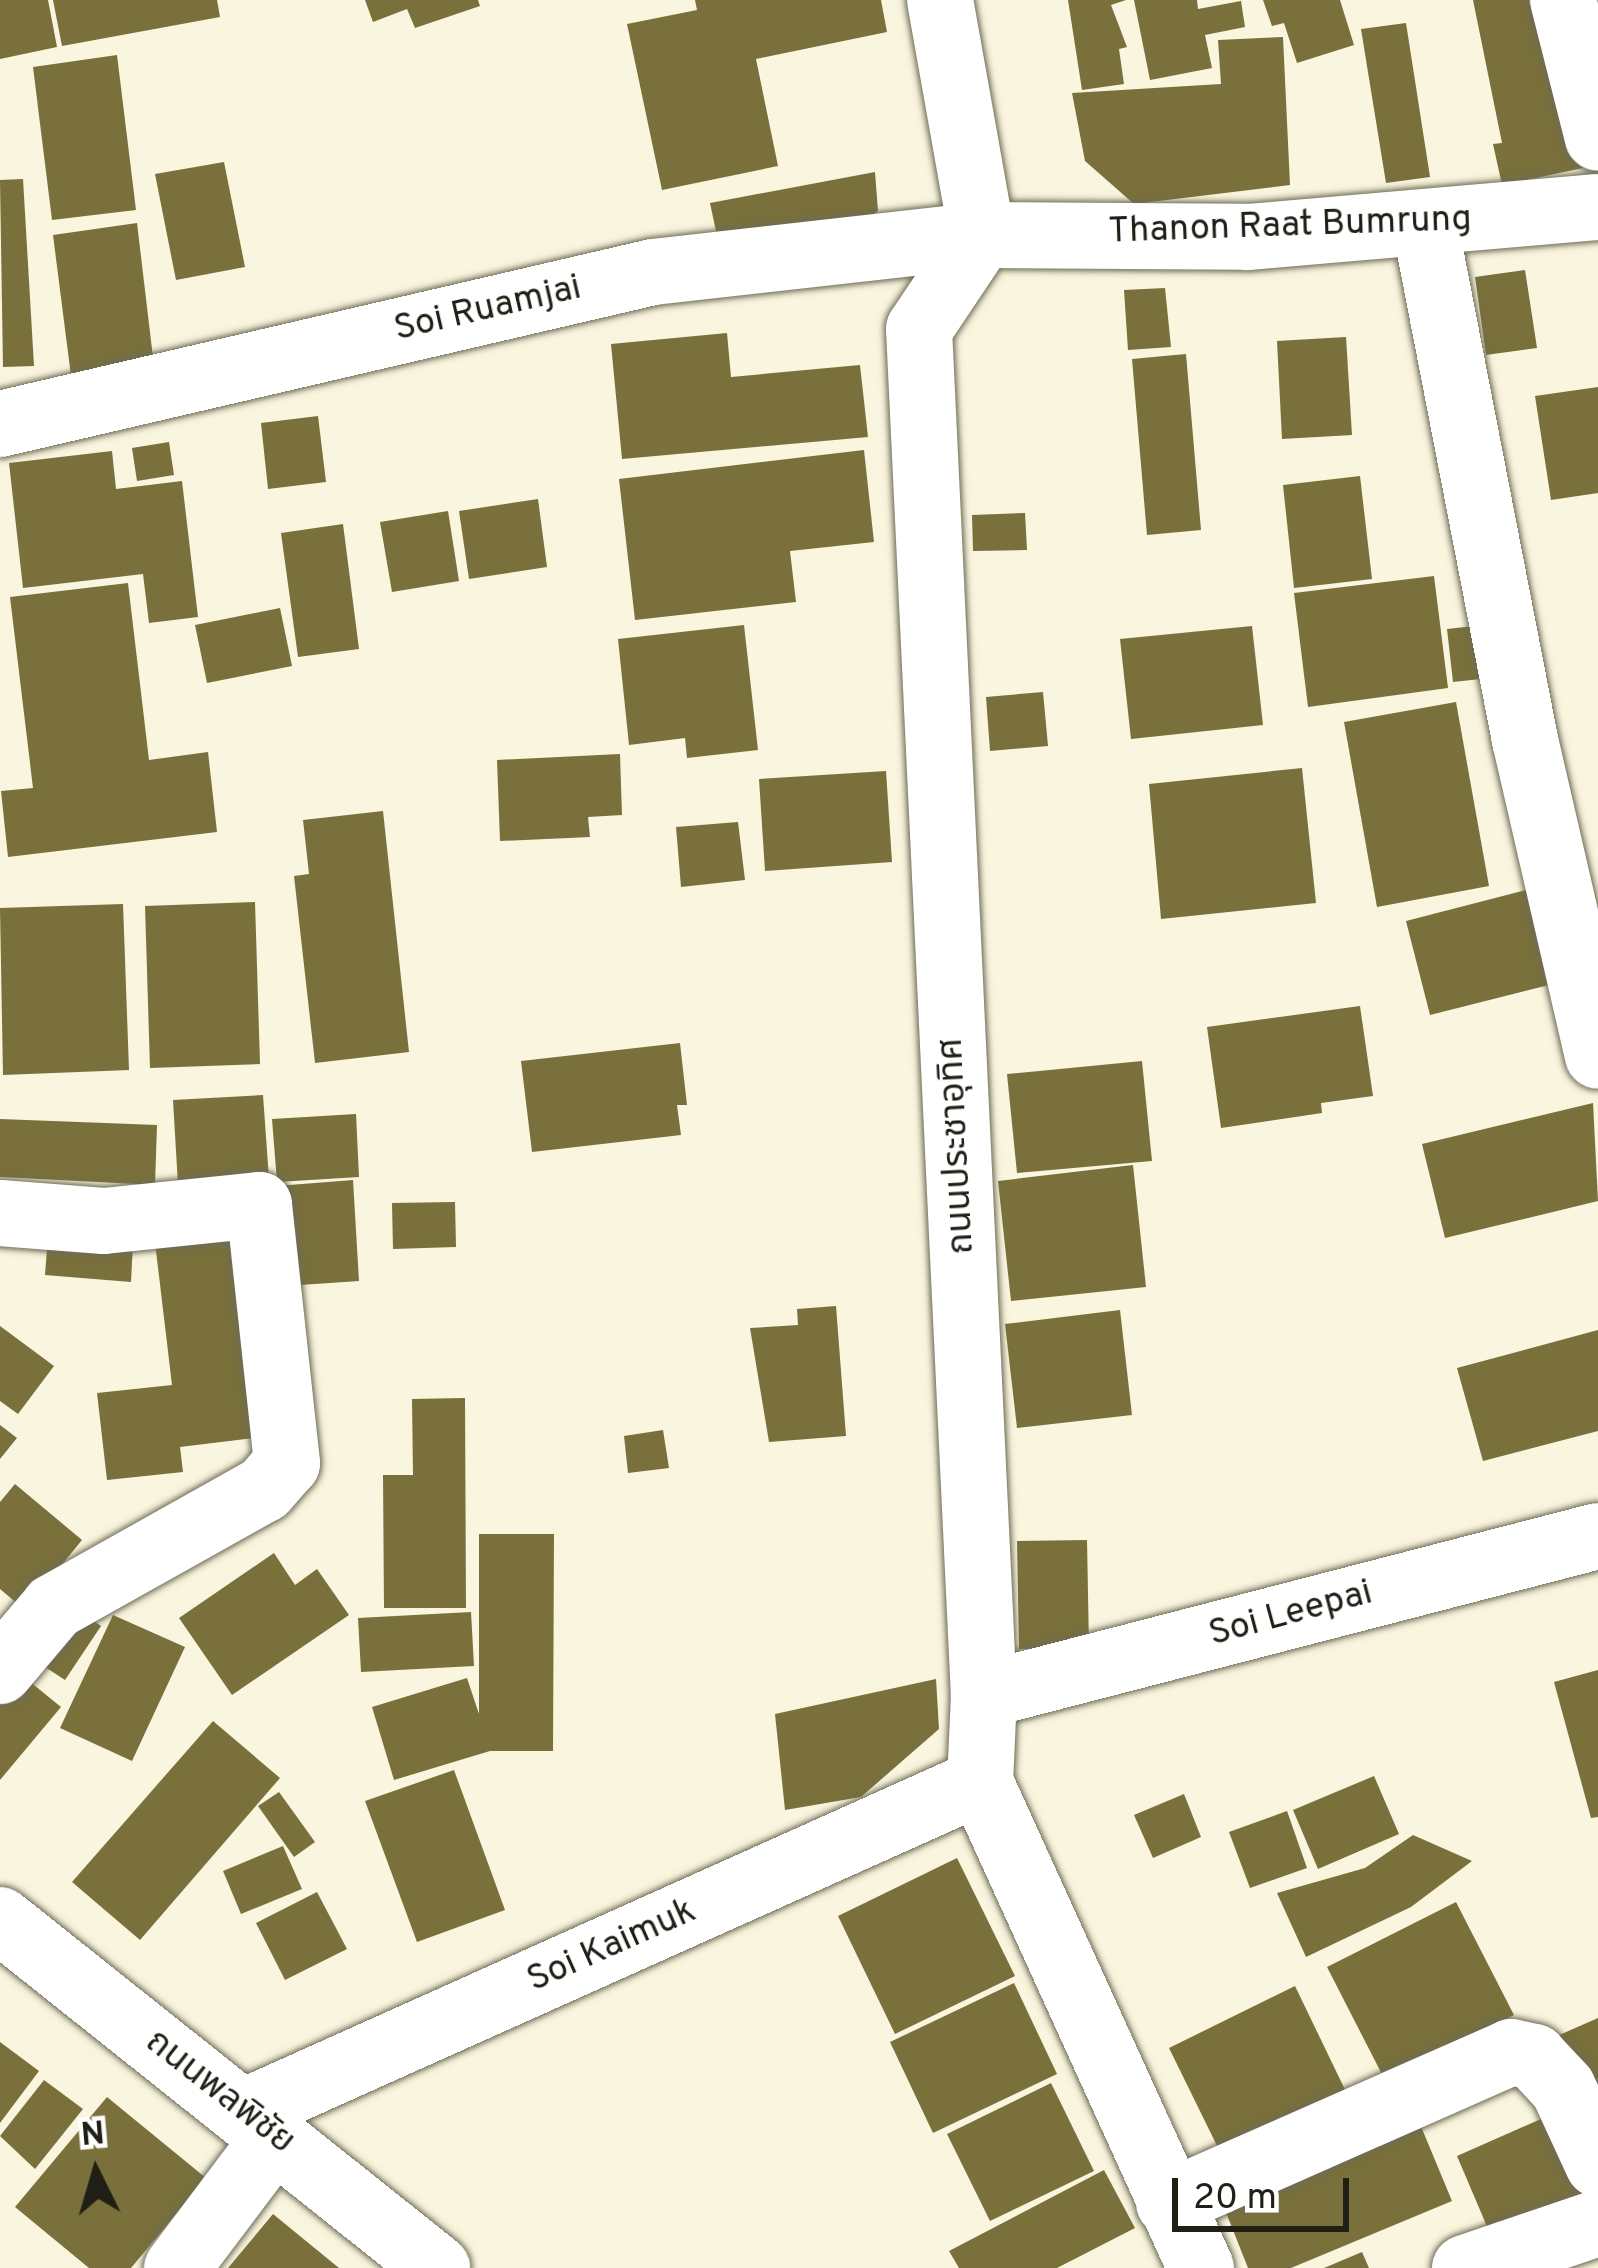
<!DOCTYPE html>
<meta charset="utf-8">
<style>
body{margin:0}
#map{position:relative;width:1598px;height:2268px;overflow:hidden;background:#f9f5de;font-family:Overpass,"Noto Sans Thai",sans-serif}
div>[style]{position:absolute}
.building>*{inset:0;background:#79703c}
.roads{filter:drop-shadow(0 0 3px #6e6b56) drop-shadow(0 0 3px #6e6b56)}
.minor>*{height:66px;margin:-33px;padding:0 33px;transform-origin:33px;border-radius:33px;background:#fff}
span{translate:-50% -50%;white-space:nowrap;text-align:center;line-height:1.15;-webkit-text-stroke:10px #fff;paint-order:stroke}
.street-label{font-size:36px;color:#201f16}
.north{position:absolute;left:36px;top:2112px;width:120px;height:120px;-webkit-text-stroke:9px #fff;paint-order:stroke;rotate:355deg;font-size:33px;font-weight:700;line-height:48px;text-align:center;color:#201f16}
.north::after{content:'';display:block;margin:auto;width:42px;height:54px;background:#201f16;clip-path:polygon(50% 0,100% 100%,50% 72%,0 100%)}
.scale{position:absolute;left:1172px;top:2178px;width:177px;height:54px;box-sizing:border-box;border:6px solid #201f16;border-top:0;padding-left:15px;font-size:36px;line-height:42px;white-space:nowrap;color:#201f16;-webkit-text-stroke:9px #fff;paint-order:stroke}
</style>
<div id="map">
<div class="building">
<div style="clip-path:polygon(0 0,48px 0,57px 47px,0 59px)"></div>
<div style="clip-path:polygon(53px 0,217px 0,220px 17px,62px 46px)"></div>
<div style="clip-path:polygon(365px 0,478px 0,480px 6px,415px 28px,407px 9px,373px 22px)"></div>
<div style="clip-path:polygon(695px 0,881px 0,887px 32px,756px 59px,778px 166px,662px 190px,627px 24px,697px 10px)"></div>
<div style="clip-path:polygon(1068px 0,1126px 0,1111px 5px,1127px 47px,1119px 49px,1124px 84px,1082px 90px)"></div>
<div style="clip-path:polygon(1134px 0,1197px 0,1198px 9px,1241px 1px,1245px 27px,1205px 35px,1212px 68px,1150px 80px)"></div>
<div style="clip-path:polygon(1263px 0,1340px 0,1354px 45px,1297px 63px,1284px 23px,1272px 26px)"></div>
<div style="clip-path:polygon(1473px 0,1548px 0,1583px 168px,1502px 185px,1493px 144px,1502px 143px)"></div>
<div style="clip-path:polygon(1406px 23px,1430px 177px,1386px 183px,1361px 29px)"></div>
<div style="clip-path:polygon(1283px 37px,1290px 185px,1134px 204px,1085px 161px,1072px 93px,1221px 84px,1218px 40px)"></div>
<div style="clip-path:polygon(117px 55px,136px 210px,52px 220px,33px 67px)"></div>
<div style="clip-path:polygon(224px 162px,245px 267px,176px 280px,155px 174px)"></div>
<div style="clip-path:polygon(875px 172px,878px 211px,864px 222px,720px 250px,710px 203px)"></div>
<div style="clip-path:polygon(23px 179px,34px 366px,3px 367px,0 180px)"></div>
<div style="clip-path:polygon(137px 223px,154px 366px,71px 376px,53px 235px)"></div>
<div style="clip-path:polygon(1525px 270px,1537px 348px,1486px 355px,1475px 277px)"></div>
<div style="clip-path:polygon(1165px 288px,1171px 347px,1128px 350px,1124px 290px)"></div>
<div style="clip-path:polygon(727px 333px,731px 377px,860px 365px,868px 437px,622px 459px,611px 344px)"></div>
<div style="clip-path:polygon(1346px 337px,1352px 435px,1282px 439px,1277px 341px)"></div>
<div style="clip-path:polygon(1186px 354px,1201px 530px,1147px 535px,1132px 359px)"></div>
<div style="clip-path:polygon(1598px 387px,1598px 493px,1551px 500px,1535px 396px)"></div>
<div style="clip-path:polygon(318px 416px,326px 482px,268px 489px,261px 423px)"></div>
<div style="clip-path:polygon(169px 442px,174px 475px,137px 481px,132px 448px)"></div>
<div style="clip-path:polygon(864px 450px,874px 542px,790px 551px,796px 602px,635px 620px,619px 479px)"></div>
<div style="clip-path:polygon(112px 451px,116px 489px,182px 481px,198px 617px,149px 623px,143px 574px,23px 588px,9px 463px)"></div>
<div style="clip-path:polygon(1360px 476px,1372px 579px,1294px 588px,1283px 485px)"></div>
<div style="clip-path:polygon(538px 499px,547px 567px,469px 579px,459px 511px)"></div>
<div style="clip-path:polygon(448px 511px,459px 581px,392px 592px,380px 522px)"></div>
<div style="clip-path:polygon(1025px 513px,1027px 550px,973px 551px,972px 515px)"></div>
<div style="clip-path:polygon(343px 524px,359px 649px,298px 657px,281px 533px)"></div>
<div style="clip-path:polygon(1434px 576px,1448px 688px,1308px 707px,1294px 593px)"></div>
<div style="clip-path:polygon(128px 583px,149px 760px,208px 752px,217px 832px,8px 857px,1px 791px,33px 788px,10px 597px)"></div>
<div style="clip-path:polygon(280px 608px,292px 666px,207px 683px,195px 625px)"></div>
<div style="clip-path:polygon(744px 625px,758px 750px,687px 758px,685px 738px,629px 745px,618px 639px)"></div>
<div style="clip-path:polygon(1252px 626px,1263px 725px,1131px 739px,1120px 639px)"></div>
<div style="clip-path:polygon(1474px 626px,1481px 679px,1453px 682px,1447px 629px)"></div>
<div style="clip-path:polygon(1043px 692px,1048px 746px,990px 751px,986px 697px)"></div>
<div style="clip-path:polygon(1456px 702px,1489px 886px,1377px 907px,1344px 722px)"></div>
<div style="clip-path:polygon(620px 754px,622px 815px,588px 817px,590px 837px,500px 841px,497px 760px)"></div>
<div style="clip-path:polygon(1302px 768px,1316px 903px,1161px 919px,1149px 784px)"></div>
<div style="clip-path:polygon(886px 771px,892px 862px,765px 871px,759px 779px)"></div>
<div style="clip-path:polygon(383px 811px,409px 1052px,315px 1063px,294px 876px,309px 874px,303px 820px)"></div>
<div style="clip-path:polygon(738px 822px,745px 880px,681px 887px,676px 827px)"></div>
<div style="clip-path:polygon(1545px 885px,1569px 980px,1430px 1015px,1406px 921px)"></div>
<div style="clip-path:polygon(255px 902px,260px 1064px,150px 1068px,145px 906px)"></div>
<div style="clip-path:polygon(123px 904px,129px 1070px,3px 1075px,0 908px)"></div>
<div style="clip-path:polygon(1360px 1006px,1373px 1096px,1321px 1103px,1322px 1113px,1221px 1128px,1207px 1027px)"></div>
<div style="clip-path:polygon(680px 1043px,687px 1105px,677px 1105px,681px 1135px,532px 1152px,521px 1061px)"></div>
<div style="clip-path:polygon(1142px 1061px,1152px 1161px,1017px 1173px,1007px 1074px)"></div>
<div style="clip-path:polygon(263px 1095px,269px 1179px,178px 1185px,173px 1100px)"></div>
<div style="clip-path:polygon(1593px 1103px,1598px 1201px,1445px 1238px,1422px 1144px)"></div>
<div style="clip-path:polygon(356px 1114px,359px 1177px,277px 1182px,272px 1119px)"></div>
<div style="clip-path:polygon(0 1119px,157px 1125px,155px 1185px,0 1177px)"></div>
<div style="clip-path:polygon(1133px 1165px,1146px 1287px,1011px 1301px,998px 1181px)"></div>
<div style="clip-path:polygon(353px 1180px,359px 1281px,271px 1287px,264px 1187px)"></div>
<div style="clip-path:polygon(455px 1202px,456px 1247px,393px 1249px,392px 1203px)"></div>
<div style="clip-path:polygon(237px 1224px,263px 1437px,180px 1447px,183px 1472px,107px 1480px,97px 1393px,172px 1385px,154px 1234px)"></div>
<div style="clip-path:polygon(48px 1236px,133px 1243px,131px 1282px,45px 1275px)"></div>
<div style="clip-path:polygon(836px 1306px,846px 1436px,769px 1442px,750px 1328px,798px 1325px,797px 1309px)"></div>
<div style="clip-path:polygon(1120px 1310px,1132px 1415px,1017px 1428px,1005px 1324px)"></div>
<div style="clip-path:polygon(0 1326px,54px 1366px,18px 1414px,0 1401px)"></div>
<div style="clip-path:polygon(1598px 1330px,1598px 1431px,1483px 1461px,1457px 1368px)"></div>
<div style="clip-path:polygon(465px 1398px,466px 1608px,384px 1608px,383px 1475px,413px 1475px,412px 1399px)"></div>
<div style="clip-path:polygon(0 1425px,17px 1438px,0 1459px)"></div>
<div style="clip-path:polygon(663px 1430px,669px 1468px,628px 1473px,624px 1436px)"></div>
<div style="clip-path:polygon(15px 1484px,82px 1540px,25px 1610px,0 1589px,0 1502px)"></div>
<div style="clip-path:polygon(479px 1534px,554px 1534px,553px 1751px,490px 1751px,394px 1780px,372px 1707px,467px 1678px,479px 1714px)"></div>
<div style="clip-path:polygon(1087px 1540px,1089px 1648px,1019px 1649px,1017px 1541px)"></div>
<div style="clip-path:polygon(274px 1553px,295px 1585px,317px 1569px,349px 1615px,232px 1695px,179px 1618px)"></div>
<div style="clip-path:polygon(78px 1610px,101px 1626px,65px 1680px,42px 1665px)"></div>
<div style="clip-path:polygon(471px 1612px,474px 1666px,361px 1672px,358px 1618px)"></div>
<div style="clip-path:polygon(113px 1615px,185px 1647px,132px 1761px,60px 1728px)"></div>
<div style="clip-path:polygon(1598px 1670px,1598px 1817px,1591px 1818px,1554px 1682px)"></div>
<div style="clip-path:polygon(18px 1672px,61px 1707px,0 1780px,0 1692px)"></div>
<div style="clip-path:polygon(936px 1679px,939px 1729px,861px 1797px,785px 1810px,775px 1714px)"></div>
<div style="clip-path:polygon(213px 1721px,280px 1778px,140px 1940px,72px 1882px)"></div>
<div style="clip-path:polygon(454px 1770px,505px 1910px,417px 1942px,365px 1801px)"></div>
<div style="clip-path:polygon(1374px 1776px,1399px 1834px,1318px 1869px,1293px 1810px)"></div>
<div style="clip-path:polygon(279px 1792px,315px 1842px,294px 1857px,258px 1806px)"></div>
<div style="clip-path:polygon(1184px 1794px,1201px 1837px,1153px 1858px,1134px 1815px)"></div>
<div style="clip-path:polygon(1287px 1811px,1307px 1868px,1250px 1888px,1229px 1832px)"></div>
<div style="clip-path:polygon(1413px 1835px,1472px 1861px,1411px 1907px,1306px 1957px,1277px 1893px,1365px 1868px)"></div>
<div style="clip-path:polygon(283px 1846px,302px 1889px,241px 1914px,223px 1871px)"></div>
<div style="clip-path:polygon(957px 1858px,1015px 1976px,895px 2034px,838px 1916px)"></div>
<div style="clip-path:polygon(317px 1892px,347px 1949px,285px 1980px,256px 1923px)"></div>
<div style="clip-path:polygon(1456px 1902px,1514px 2015px,1443px 2051px,1390px 2090px,1327px 1967px)"></div>
<div style="clip-path:polygon(1014px 1983px,1057px 2074px,933px 2133px,890px 2042px)"></div>
<div style="clip-path:polygon(1295px 1986px,1349px 2098px,1224px 2160px,1169px 2048px)"></div>
<div style="clip-path:polygon(1598px 2018px,1598px 2127px,1557px 2036px)"></div>
<div style="clip-path:polygon(0 2042px,39px 2071px,0 2123px)"></div>
<div style="clip-path:polygon(44px 2080px,83px 2109px,35px 2169px,0 2136px)"></div>
<div style="clip-path:polygon(1051px 2083px,1094px 2171px,990px 2221px,947px 2134px)"></div>
<div style="clip-path:polygon(107px 2097px,206px 2178px,131px 2268px,89px 2268px,15px 2207px)"></div>
<div style="clip-path:polygon(1550px 2115px,1591px 2210px,1497px 2250px,1457px 2156px)"></div>
<div style="clip-path:polygon(1420px 2124px,1452px 2201px,1291px 2268px,1248px 2268px,1223px 2205px)"></div>
<div style="clip-path:polygon(1104px 2170px,1135px 2228px,1057px 2268px,959px 2268px,949px 2251px)"></div>
<div style="clip-path:polygon(273px 2214px,339px 2268px,228px 2268px)"></div>
<div style="clip-path:polygon(1362px 2252px,1369px 2268px,1324px 2268px)"></div>
</div>
<div class="roads">
<div class="minor">
<div style="left:940px;top:0;width:239px;rotate:79.9deg"></div>
<div style="left:982px;top:235px;width:113px;rotate:123.8deg"></div>
<div style="left:919px;top:329px;width:1368px;rotate:87.28deg"></div>
<div style="left:984px;top:1695px;width:87px;rotate:92.6deg"></div>
<div style="left:980px;top:1782px;width:534px;rotate:65.55deg"></div>
<div style="left:1563px;top:0;width:142px;rotate:75.8deg"></div>
<div style="left:1425px;top:225px;width:525px;rotate:79.01deg"></div>
<div style="left:1525px;top:740px;width:324px;rotate:77deg"></div>
<div style="left:0;top:424px;width:670px;rotate:-13.1deg"></div>
<div style="left:653px;top:272px;width:331px;rotate:-6.4deg"></div>
<div style="left:982px;top:235px;width:266px;rotate:0.4deg"></div>
<div style="left:1248px;top:237px;width:351px;rotate:-4.9deg"></div>
<div style="left:0;top:1213px;width:104px;rotate:4.4deg"></div>
<div style="left:104px;top:1221px;width:156px;rotate:-5.9deg"></div>
<div style="left:259px;top:1205px;width:260px;rotate:83.8deg"></div>
<div style="left:287px;top:1463px;width:35px;rotate:131deg"></div>
<div style="left:264px;top:1489px;width:241px;rotate:150.7deg"></div>
<div style="left:54px;top:1607px;width:84px;rotate:130.2deg"></div>
<div style="left:984px;top:1695px;width:634px;rotate:-14.52deg"></div>
<div style="left:0;top:1920px;width:559px;rotate:38.53deg"></div>
<div style="left:244px;top:2112px;width:807px;rotate:-24.15deg"></div>
<div style="left:1169px;top:2203px;width:374px;rotate:-23.8deg"></div>
<div style="left:1511px;top:2052px;width:24px;rotate:12deg"></div>
<div style="left:1534px;top:2057px;width:42px;rotate:46.9deg"></div>
<div style="left:1563px;top:2088px;width:84px;rotate:65.3deg"></div>
<div style="left:177px;top:2268px;width:163px;rotate:-53deg"></div>
<div style="left:1465px;top:2268px;width:140px;rotate:-18.7deg"></div>
</div>
</div>
<div class="street-label">
<span style="left:1290px;top:227px;rotate:-2deg">Thanon Raat Bumrung</span>
<span style="left:488px;top:310px;rotate:-13deg">Soi Ruamjai</span>
<span style="left:958px;top:1146px;rotate:-93deg">ถนนประชาอุทิศ</span>
<span style="left:1291px;top:1615px;rotate:-15deg">Soi Leepai</span>
<span style="left:612px;top:1947px;rotate:-24deg">Soi Kaimuk</span>
<span style="left:219px;top:2093px;rotate:38deg">ถนนพลพิชัย</span>
</div>
<div class="north">N</div>
<div class="scale">20 m</div>
</div>
